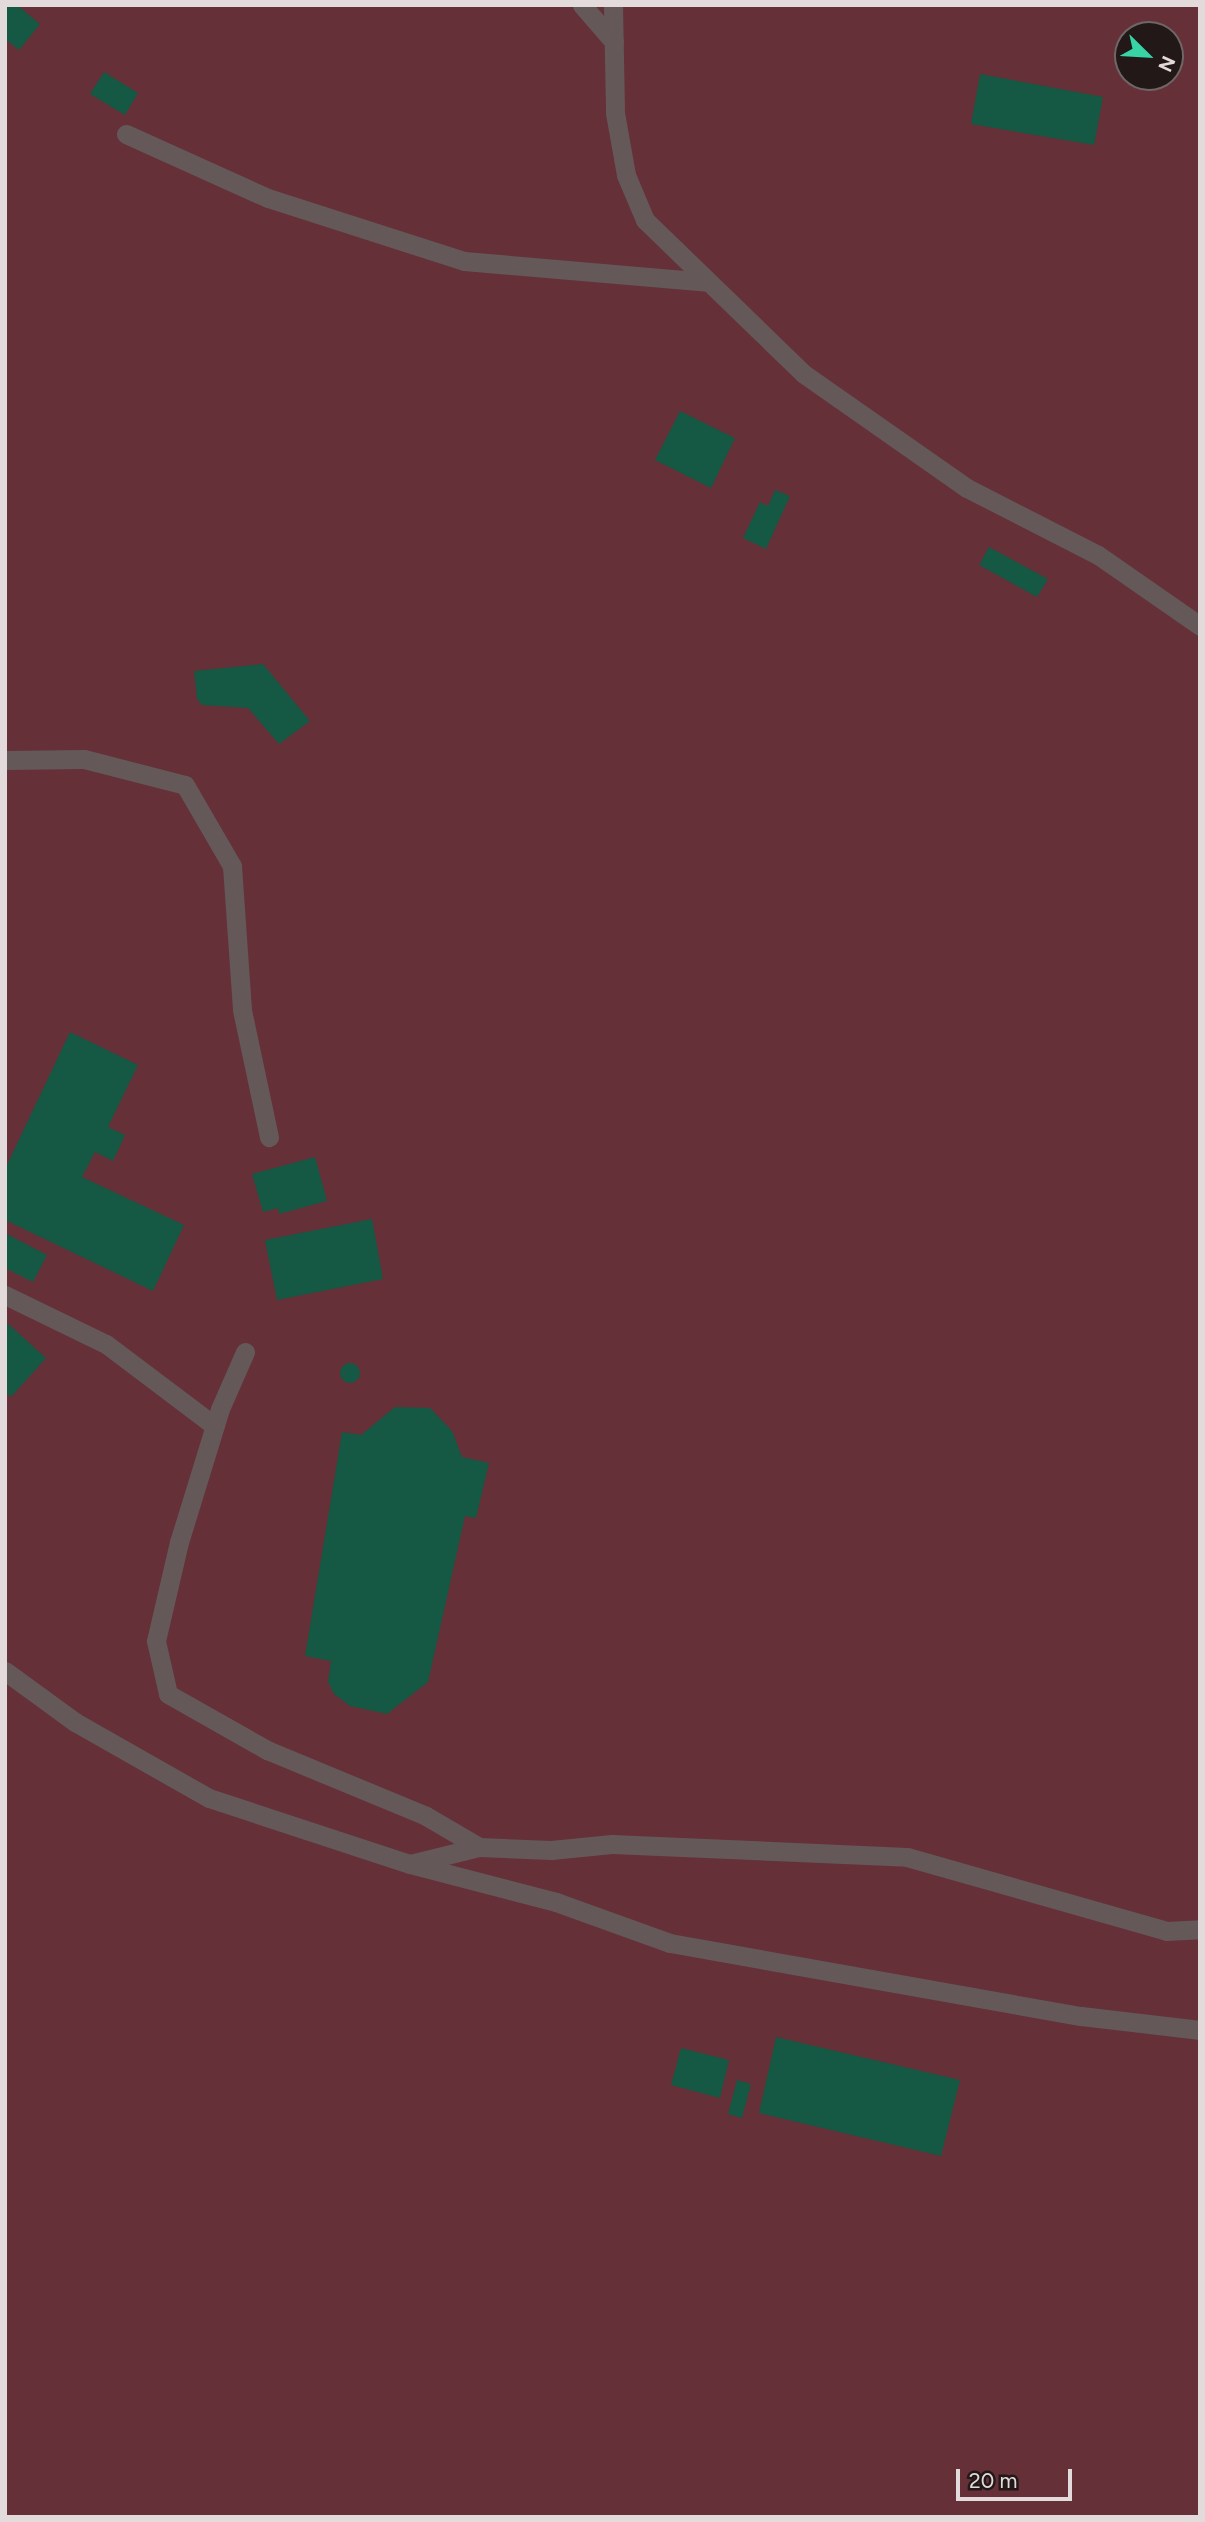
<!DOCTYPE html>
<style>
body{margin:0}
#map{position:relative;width:1205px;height:2522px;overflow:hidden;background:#2b2122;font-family:Figtree,sans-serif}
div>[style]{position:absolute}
.green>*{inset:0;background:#653037}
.building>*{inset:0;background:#155843}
.round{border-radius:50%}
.minor>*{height:19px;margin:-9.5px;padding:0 9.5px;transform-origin:9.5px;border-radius:9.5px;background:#645859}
span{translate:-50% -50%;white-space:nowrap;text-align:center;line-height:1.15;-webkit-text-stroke:5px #221818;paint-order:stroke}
.frame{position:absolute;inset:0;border:7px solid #e2dadb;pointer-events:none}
.north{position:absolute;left:1114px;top:21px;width:70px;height:70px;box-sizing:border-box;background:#221818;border:2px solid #6f6666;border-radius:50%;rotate:114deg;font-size:19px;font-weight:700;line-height:28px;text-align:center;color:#e2dadb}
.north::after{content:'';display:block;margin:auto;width:24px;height:32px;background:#39d4a5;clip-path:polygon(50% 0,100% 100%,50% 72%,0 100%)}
.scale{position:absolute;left:956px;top:2469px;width:116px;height:32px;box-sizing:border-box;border:4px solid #e2dadb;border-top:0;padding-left:9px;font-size:21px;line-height:24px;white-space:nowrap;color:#e2dadb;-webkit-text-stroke:5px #221818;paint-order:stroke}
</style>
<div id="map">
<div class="green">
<div style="clip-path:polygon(evenodd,5px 5px,1200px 5px,1200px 2517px,5px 2517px,5px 5px,1128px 35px,1170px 35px,1170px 77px,1128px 77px,1128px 35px)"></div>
</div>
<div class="building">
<div style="clip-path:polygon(5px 5px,17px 5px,40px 24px,19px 50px,5px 39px)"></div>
<div style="clip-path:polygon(104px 72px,138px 93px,125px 115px,90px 94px)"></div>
<div style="clip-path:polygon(980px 74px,1103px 97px,1094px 145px,971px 124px)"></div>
<div style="clip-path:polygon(680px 411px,735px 438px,711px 488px,655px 460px)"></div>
<div style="clip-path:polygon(775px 490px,790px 496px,766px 549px,743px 538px,760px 502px,768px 506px)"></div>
<div style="clip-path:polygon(989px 547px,1048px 579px,1037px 597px,979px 565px)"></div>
<div style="clip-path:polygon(263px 664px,310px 721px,279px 744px,248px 708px,202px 705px,197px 699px,194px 671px)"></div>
<div style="clip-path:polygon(70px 1032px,138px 1065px,108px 1127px,125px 1135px,113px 1161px,95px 1152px,82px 1177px,184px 1225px,153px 1291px,5px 1220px,5px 1169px)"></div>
<div style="clip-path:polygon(315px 1157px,327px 1201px,279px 1214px,278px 1208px,263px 1212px,252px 1174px)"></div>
<div style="clip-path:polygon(372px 1219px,383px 1279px,277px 1300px,265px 1240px)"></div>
<div style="clip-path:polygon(5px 1233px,47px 1255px,33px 1282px,5px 1268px)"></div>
<div style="clip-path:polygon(5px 1321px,46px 1358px,11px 1397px,5px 1392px)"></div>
<div class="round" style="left:340px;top:1363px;width:20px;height:20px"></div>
<div style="clip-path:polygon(395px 1407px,430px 1408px,452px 1431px,462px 1457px,489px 1463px,476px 1518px,465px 1516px,428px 1682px,387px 1714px,350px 1706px,334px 1694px,328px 1682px,331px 1661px,305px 1656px,342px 1432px,361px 1435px)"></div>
<div style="clip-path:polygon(776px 2037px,960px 2080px,941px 2156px,759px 2113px)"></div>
<div style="clip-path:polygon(681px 2048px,729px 2060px,720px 2098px,671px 2085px)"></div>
<div style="clip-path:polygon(737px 2080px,751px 2084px,742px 2118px,728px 2114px)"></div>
</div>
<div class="minor">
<div style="left:582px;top:5px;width:49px;rotate:49.1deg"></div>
<div style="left:613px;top:5px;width:108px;rotate:88.9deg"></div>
<div style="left:615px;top:113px;width:63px;rotate:79.9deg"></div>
<div style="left:626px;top:175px;width:49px;rotate:67.1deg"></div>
<div style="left:645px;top:220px;width:221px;rotate:44.1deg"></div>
<div style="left:804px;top:374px;width:199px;rotate:35deg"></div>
<div style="left:967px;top:488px;width:147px;rotate:27.1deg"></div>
<div style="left:1098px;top:555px;width:124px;rotate:34.8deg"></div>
<div style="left:126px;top:134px;width:156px;rotate:24.3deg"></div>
<div style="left:268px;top:198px;width:206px;rotate:17.8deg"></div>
<div style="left:464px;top:261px;width:244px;rotate:4.9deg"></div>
<div style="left:5px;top:760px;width:79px;rotate:-0.7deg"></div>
<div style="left:84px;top:759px;width:104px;rotate:14.4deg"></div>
<div style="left:185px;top:785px;width:94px;rotate:59.9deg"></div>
<div style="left:232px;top:866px;width:144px;rotate:86deg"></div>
<div style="left:242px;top:1010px;width:130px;rotate:78deg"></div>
<div style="left:5px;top:1295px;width:112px;rotate:25.9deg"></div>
<div style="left:106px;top:1344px;width:136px;rotate:37deg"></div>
<div style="left:245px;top:1352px;width:62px;rotate:113.7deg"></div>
<div style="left:220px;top:1409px;width:139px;rotate:107.1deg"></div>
<div style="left:179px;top:1542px;width:102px;rotate:103.1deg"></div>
<div style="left:156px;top:1641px;width:54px;rotate:77.2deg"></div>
<div style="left:168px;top:1694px;width:114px;rotate:29.5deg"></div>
<div style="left:267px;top:1750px;width:172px;rotate:22.5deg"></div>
<div style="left:426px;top:1816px;width:61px;rotate:30.3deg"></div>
<div style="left:5px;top:1671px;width:87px;rotate:36.1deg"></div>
<div style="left:75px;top:1722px;width:154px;rotate:29.6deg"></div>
<div style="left:209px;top:1798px;width:212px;rotate:18.2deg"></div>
<div style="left:410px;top:1864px;width:71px;rotate:-13.8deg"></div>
<div style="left:479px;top:1847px;width:72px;rotate:2.4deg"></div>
<div style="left:551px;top:1850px;width:61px;rotate:-5.6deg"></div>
<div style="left:612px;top:1844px;width:295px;rotate:2.5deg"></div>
<div style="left:907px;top:1857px;width:269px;rotate:15.9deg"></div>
<div style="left:1166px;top:1931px;width:34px;rotate:-3deg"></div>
<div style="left:414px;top:1865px;width:147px;rotate:14.6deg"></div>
<div style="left:556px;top:1902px;width:121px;rotate:19.8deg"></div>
<div style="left:670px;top:1943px;width:417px;rotate:10.1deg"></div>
<div style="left:1081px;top:2016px;width:120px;rotate:6.7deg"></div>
</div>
<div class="frame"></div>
<div class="north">N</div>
<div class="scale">20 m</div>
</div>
